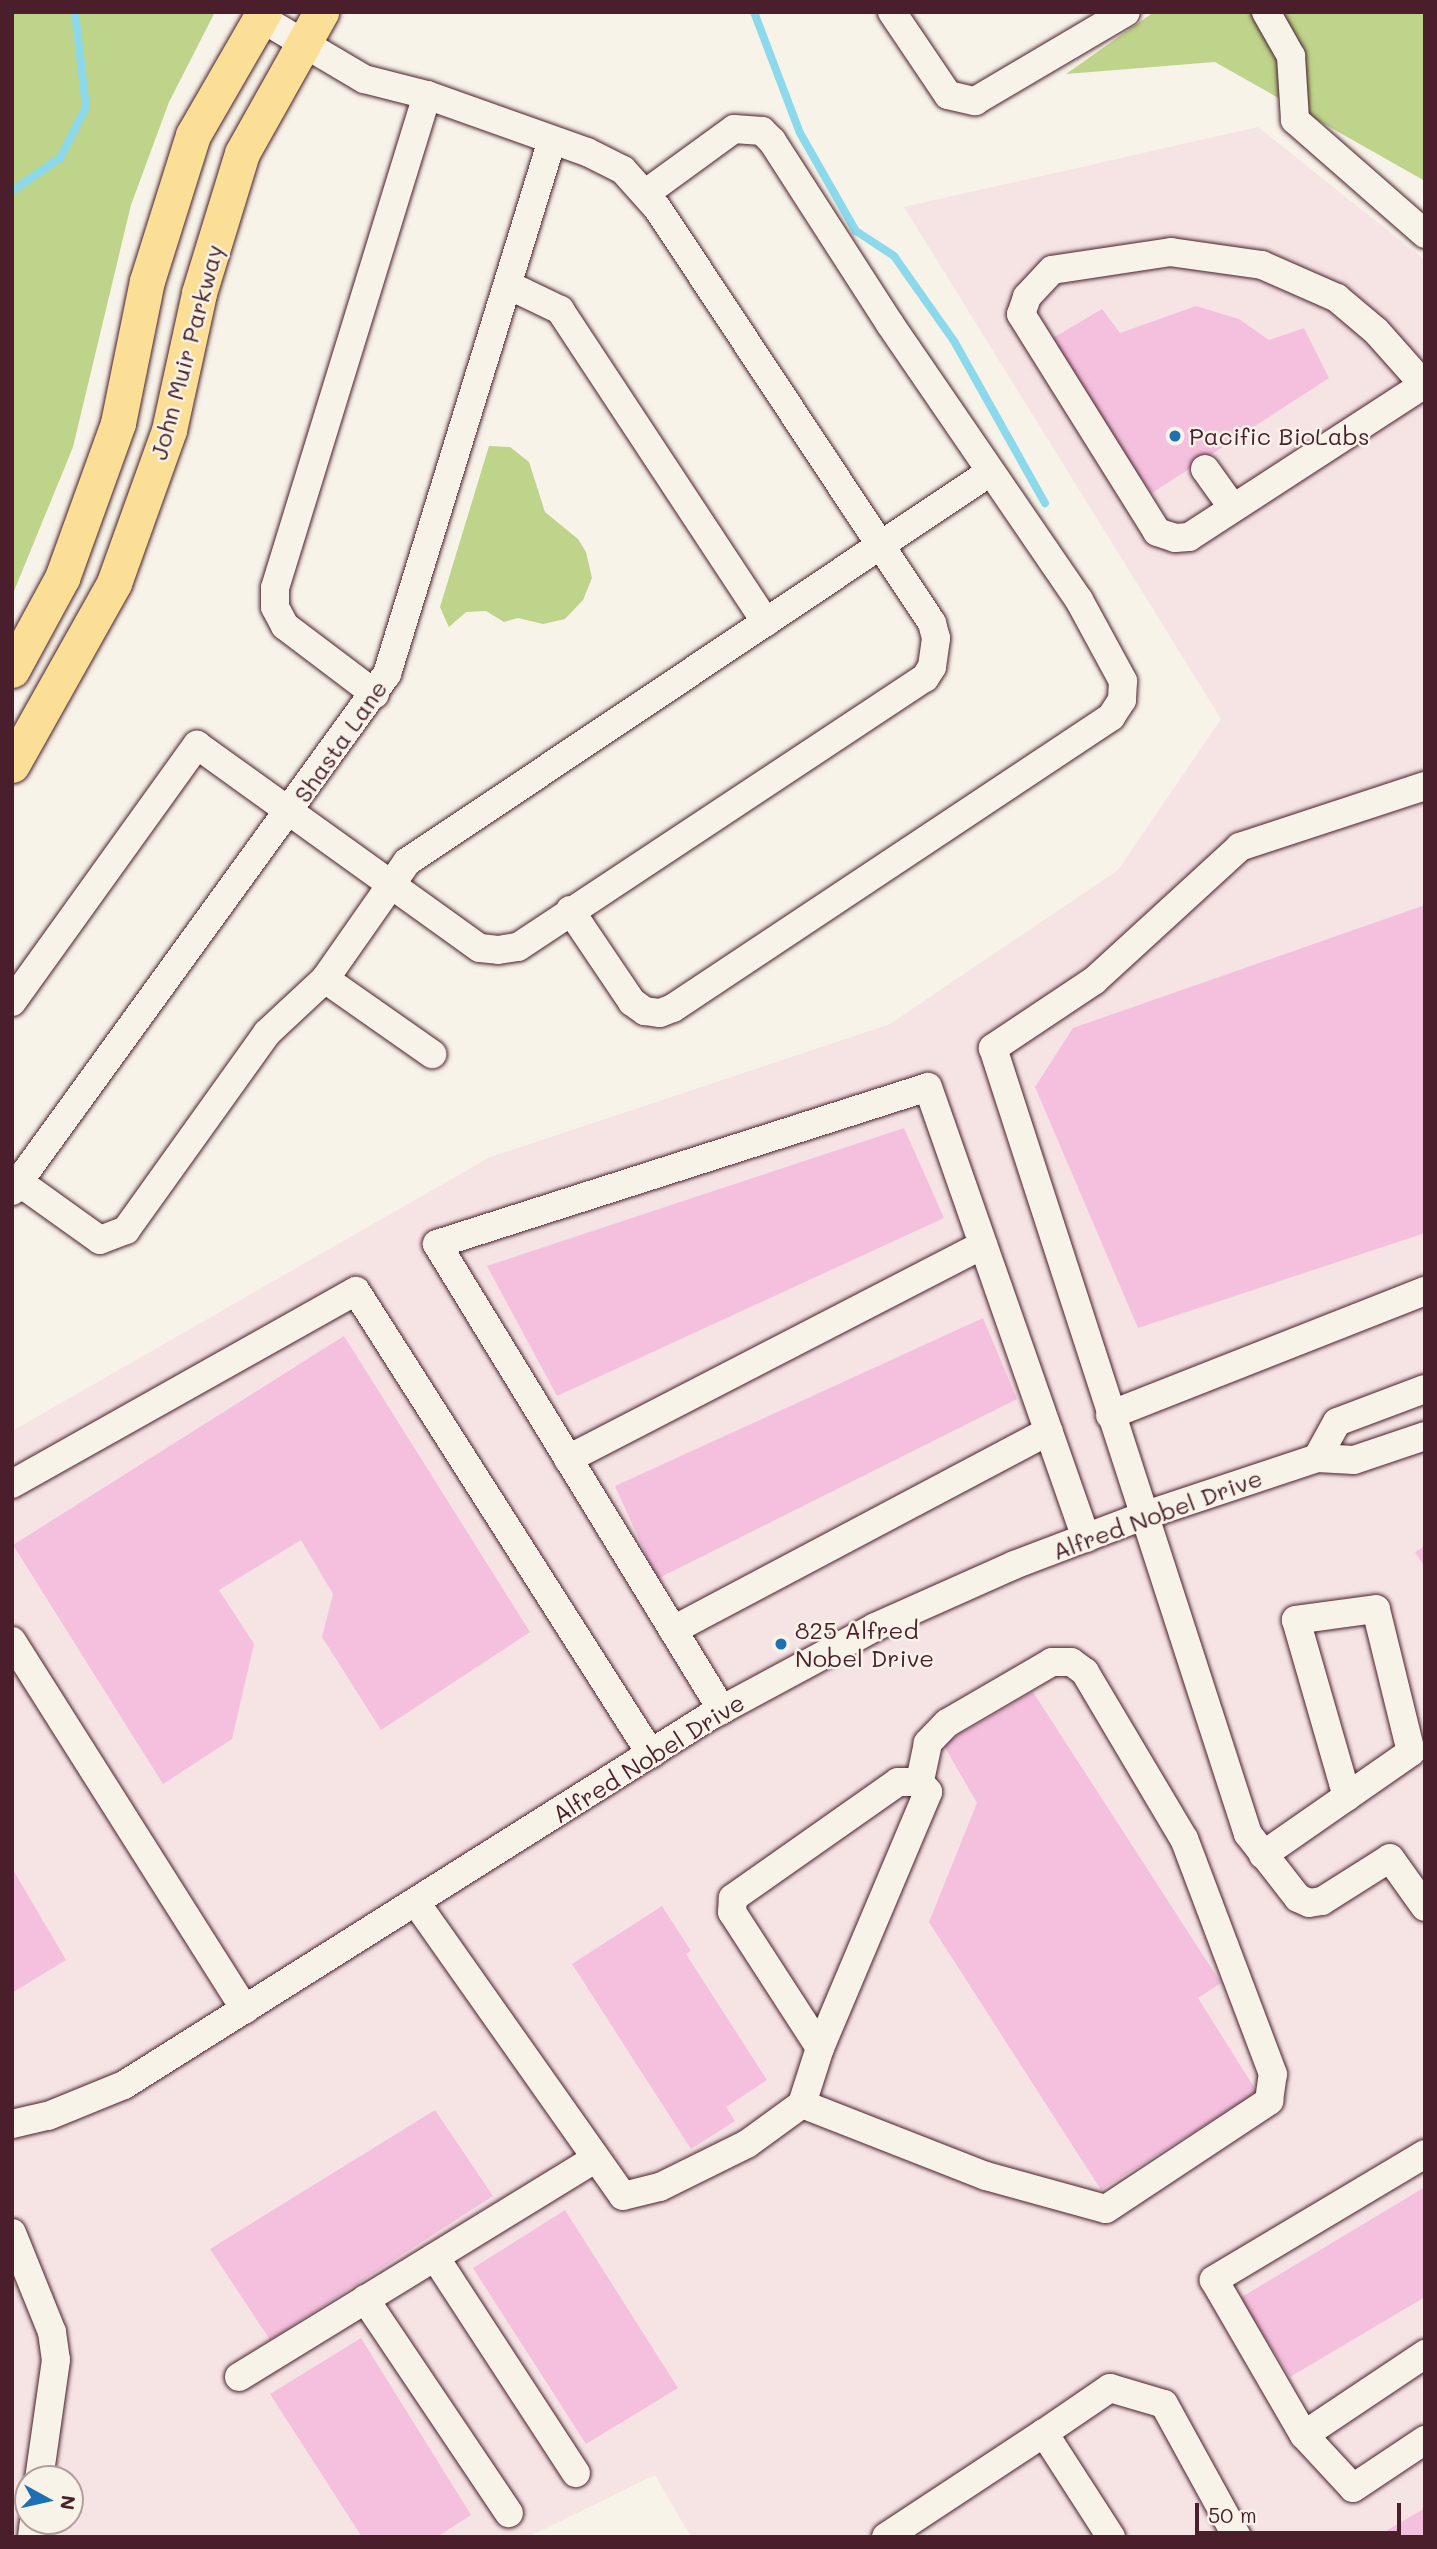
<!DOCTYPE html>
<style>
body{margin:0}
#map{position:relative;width:1437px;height:2549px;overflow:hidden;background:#f7f3e8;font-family:Mali,sans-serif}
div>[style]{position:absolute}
.built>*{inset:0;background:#f6e4e5}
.green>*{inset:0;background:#bdd48a}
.stream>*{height:8px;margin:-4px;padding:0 4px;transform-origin:4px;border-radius:4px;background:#8dd9ec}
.building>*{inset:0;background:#f4c0de}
.roads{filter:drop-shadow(0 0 2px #4a1f2b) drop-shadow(0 0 2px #4a1f2b)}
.minor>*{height:28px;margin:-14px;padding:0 14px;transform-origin:14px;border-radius:14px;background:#f7f3e8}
.major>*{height:35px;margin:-17.5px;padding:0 17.5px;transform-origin:17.5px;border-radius:17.5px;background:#fbdf96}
.dots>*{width:19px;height:19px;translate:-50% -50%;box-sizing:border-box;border:4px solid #f7f3e8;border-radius:50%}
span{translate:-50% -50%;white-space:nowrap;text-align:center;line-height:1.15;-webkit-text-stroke:5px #f7f3e8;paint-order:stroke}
.street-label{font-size:24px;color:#4a1f2b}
.poi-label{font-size:24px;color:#4a1f2b}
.left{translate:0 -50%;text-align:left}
.frame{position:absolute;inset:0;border:14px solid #4a1f2b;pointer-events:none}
.north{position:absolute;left:14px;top:2465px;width:70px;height:70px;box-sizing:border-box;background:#f7f3e8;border:2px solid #b29e9c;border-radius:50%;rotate:98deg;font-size:19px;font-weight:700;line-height:28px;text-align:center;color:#4a1f2b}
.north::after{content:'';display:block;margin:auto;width:24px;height:32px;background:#1f6fb2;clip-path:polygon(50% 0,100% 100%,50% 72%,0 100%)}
.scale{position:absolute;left:1195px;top:2503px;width:206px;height:32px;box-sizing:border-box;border:4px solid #4a1f2b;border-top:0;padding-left:9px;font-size:21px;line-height:24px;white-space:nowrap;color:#4a1f2b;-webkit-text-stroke:5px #f7f3e8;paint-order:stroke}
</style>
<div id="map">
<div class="built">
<div style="clip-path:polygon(evenodd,1258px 127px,1425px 260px,1425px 2537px,691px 2537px,655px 2475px,528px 2537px,12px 2537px,12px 1431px,490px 1157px,890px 1024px,1118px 870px,1221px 719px,904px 207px,1258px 127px,28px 2479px,70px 2479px,70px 2521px,28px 2521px,28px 2479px)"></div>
</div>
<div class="green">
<div style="clip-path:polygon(12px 12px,215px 12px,169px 102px,131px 205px,73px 447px,12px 596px)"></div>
<div style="clip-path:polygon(1154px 12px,1425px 12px,1425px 181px,1215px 62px,1066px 74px)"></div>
<div style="clip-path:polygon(489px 446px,510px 447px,529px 462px,545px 512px,578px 539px,586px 552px,592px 578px,583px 600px,565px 619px,543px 624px,518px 618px,504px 622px,486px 611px,466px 612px,449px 627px,447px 623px,440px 607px)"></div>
</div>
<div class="stream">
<div style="left:754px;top:12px;width:129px;rotate:69.2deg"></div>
<div style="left:800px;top:133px;width:113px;rotate:60.3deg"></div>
<div style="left:856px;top:231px;width:45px;rotate:33.3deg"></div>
<div style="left:894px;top:256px;width:104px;rotate:54.8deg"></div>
<div style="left:954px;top:341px;width:186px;rotate:60.7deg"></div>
<div style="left:12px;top:191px;width:58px;rotate:-34.5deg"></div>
<div style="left:60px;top:158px;width:57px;rotate:-63deg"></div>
<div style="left:86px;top:107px;width:96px;rotate:-96.6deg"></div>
</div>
<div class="building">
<div style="clip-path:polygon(1196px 306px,1239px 319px,1269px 340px,1304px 328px,1329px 378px,1152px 493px,1041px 345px,1102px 309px,1120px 333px)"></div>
<div style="clip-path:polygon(1425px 905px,1425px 1233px,1138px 1328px,1035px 1087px,1073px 1028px)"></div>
<div style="clip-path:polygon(904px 1128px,944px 1218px,557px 1396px,487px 1266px)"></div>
<div style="clip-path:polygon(983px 1318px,1017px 1399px,657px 1579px,615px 1486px)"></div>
<div style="clip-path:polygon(344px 1336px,530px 1632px,381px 1730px,322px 1637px,333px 1594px,301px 1540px,219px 1590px,254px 1644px,232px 1739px,163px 1784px,13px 1545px)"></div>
<div style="clip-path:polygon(1425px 1546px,1425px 1567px,1415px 1552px)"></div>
<div style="clip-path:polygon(1033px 1692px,1221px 1983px,1198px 1998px,1257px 2092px,1101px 2190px,929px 1922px,977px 1803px,943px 1744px)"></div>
<div style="clip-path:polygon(12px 1868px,66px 1960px,12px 1993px)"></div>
<div style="clip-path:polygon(662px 1906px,691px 1951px,686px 1954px,767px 2080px,726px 2107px,735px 2121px,691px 2149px,572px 1964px)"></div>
<div style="clip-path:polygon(435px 2110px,493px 2196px,270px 2340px,210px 2249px)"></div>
<div style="clip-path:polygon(1425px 2187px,1425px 2297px,1290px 2377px,1240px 2298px)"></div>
<div style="clip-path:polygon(565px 2210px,678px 2388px,586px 2444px,473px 2268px)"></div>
<div style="clip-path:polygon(361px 2338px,471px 2515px,437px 2537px,362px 2537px,270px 2394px)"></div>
<div style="clip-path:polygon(1425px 2508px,1425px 2537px,1376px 2537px)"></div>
</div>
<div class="roads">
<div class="minor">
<div style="left:892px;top:12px;width:100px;rotate:56deg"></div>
<div style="left:948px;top:95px;width:28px;rotate:13deg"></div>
<div style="left:975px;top:101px;width:175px;rotate:-30.5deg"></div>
<div style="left:1266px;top:12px;width:51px;rotate:60.4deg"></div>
<div style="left:1291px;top:56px;width:64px;rotate:86.4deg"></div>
<div style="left:1295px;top:120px;width:173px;rotate:41.2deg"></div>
<div style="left:508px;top:285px;width:58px;rotate:25.7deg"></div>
<div style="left:560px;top:310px;width:374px;rotate:56.6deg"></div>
<div style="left:1424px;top:385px;width:72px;rotate:-131.6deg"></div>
<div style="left:1376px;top:331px;width:51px;rotate:-139.8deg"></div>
<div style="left:1337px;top:298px;width:82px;rotate:-156.3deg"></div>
<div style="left:1262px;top:265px;width:92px;rotate:-171.9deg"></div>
<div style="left:1171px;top:252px;width:120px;rotate:171.4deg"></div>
<div style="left:1052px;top:270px;width:37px;rotate:133deg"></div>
<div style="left:1027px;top:297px;width:18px;rotate:109deg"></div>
<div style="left:1021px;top:314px;width:257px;rotate:58deg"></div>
<div style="left:1157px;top:532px;width:19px;rotate:18deg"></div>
<div style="left:1175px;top:538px;width:14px;rotate:-4deg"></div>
<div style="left:1189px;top:537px;width:281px;rotate:-33deg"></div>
<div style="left:1205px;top:469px;width:48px;rotate:54.3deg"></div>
<div style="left:375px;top:694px;width:113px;rotate:-142.9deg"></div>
<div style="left:285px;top:626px;width:21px;rotate:-118deg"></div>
<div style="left:275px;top:607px;width:19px;rotate:-90deg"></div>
<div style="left:275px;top:588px;width:516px;rotate:-72.86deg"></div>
<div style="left:1425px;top:786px;width:195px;rotate:161.8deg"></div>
<div style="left:1240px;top:847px;width:197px;rotate:137.5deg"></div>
<div style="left:1095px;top:980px;width:123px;rotate:146.3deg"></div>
<div style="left:993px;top:1048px;width:826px;rotate:72.03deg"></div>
<div style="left:1248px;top:1834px;width:81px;rotate:52deg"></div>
<div style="left:1298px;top:1898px;width:12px;rotate:24deg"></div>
<div style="left:1309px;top:1903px;width:13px;rotate:-9deg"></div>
<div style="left:1322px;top:1901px;width:80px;rotate:-32.3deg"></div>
<div style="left:1390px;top:1858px;width:60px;rotate:54.5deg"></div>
<div style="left:570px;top:910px;width:111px;rotate:56deg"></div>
<div style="left:632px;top:1002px;width:16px;rotate:35deg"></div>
<div style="left:645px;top:1011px;width:15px;rotate:8deg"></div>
<div style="left:660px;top:1013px;width:14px;rotate:-21deg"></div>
<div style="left:673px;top:1008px;width:526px;rotate:-33.6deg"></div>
<div style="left:1111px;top:717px;width:20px;rotate:-57deg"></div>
<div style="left:1122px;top:700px;width:19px;rotate:-87deg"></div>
<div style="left:1123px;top:681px;width:92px;rotate:-118.5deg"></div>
<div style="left:1079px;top:600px;width:335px;rotate:-124.4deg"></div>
<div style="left:890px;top:324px;width:218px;rotate:-122.8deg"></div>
<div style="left:772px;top:141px;width:14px;rotate:-135deg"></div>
<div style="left:762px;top:131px;width:28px;rotate:-176deg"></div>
<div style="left:734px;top:129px;width:109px;rotate:144deg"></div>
<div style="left:325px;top:979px;width:131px;rotate:35deg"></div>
<div style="left:12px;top:1002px;width:317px;rotate:-54.3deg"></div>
<div style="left:197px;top:745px;width:348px;rotate:35.7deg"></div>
<div style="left:480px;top:948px;width:18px;rotate:6deg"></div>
<div style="left:498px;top:950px;width:20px;rotate:-9deg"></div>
<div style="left:518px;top:947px;width:488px;rotate:-33.5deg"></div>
<div style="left:925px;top:678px;width:13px;rotate:-58deg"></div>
<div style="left:932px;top:667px;width:29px;rotate:-82deg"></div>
<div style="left:936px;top:638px;width:16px;rotate:-105deg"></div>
<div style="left:932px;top:623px;width:498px;rotate:-123.5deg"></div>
<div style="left:657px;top:208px;width:51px;rotate:-131.8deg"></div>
<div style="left:623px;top:170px;width:40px;rotate:-153.4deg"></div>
<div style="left:587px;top:152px;width:170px;rotate:-160.4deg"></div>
<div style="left:427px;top:95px;width:65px;rotate:-165.7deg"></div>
<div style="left:364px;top:79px;width:120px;rotate:-149.4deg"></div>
<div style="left:12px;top:1177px;width:108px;rotate:35.6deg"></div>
<div style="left:100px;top:1240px;width:28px;rotate:-21deg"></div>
<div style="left:126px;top:1230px;width:242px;rotate:-54.4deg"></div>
<div style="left:267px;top:1033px;width:79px;rotate:-43deg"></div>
<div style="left:325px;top:979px;width:143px;rotate:-55deg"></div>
<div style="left:407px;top:862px;width:701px;rotate:-33.78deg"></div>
<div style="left:12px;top:1191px;width:639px;rotate:-54.05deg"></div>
<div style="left:387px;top:674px;width:559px;rotate:-72.83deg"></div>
<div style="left:1110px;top:1415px;width:339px;rotate:-21.5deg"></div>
<div style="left:1317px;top:1458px;width:41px;rotate:-60.9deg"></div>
<div style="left:1337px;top:1422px;width:94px;rotate:-20.6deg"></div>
<div style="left:568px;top:1459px;width:467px;rotate:-27.3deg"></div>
<div style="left:12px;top:1484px;width:394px;rotate:-29.3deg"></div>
<div style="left:356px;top:1291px;width:549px;rotate:57.5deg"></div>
<div style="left:673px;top:1630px;width:425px;rotate:-27.9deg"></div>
<div style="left:12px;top:1641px;width:436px;rotate:57.7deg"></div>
<div style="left:722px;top:1710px;width:546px;rotate:-121.45deg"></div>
<div style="left:437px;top:1244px;width:515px;rotate:-17.73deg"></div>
<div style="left:928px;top:1087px;width:478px;rotate:70.7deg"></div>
<div style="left:1263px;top:1855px;width:180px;rotate:-34.8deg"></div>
<div style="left:1411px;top:1752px;width:147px;rotate:-103.8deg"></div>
<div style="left:1376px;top:1609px;width:81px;rotate:172.2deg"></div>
<div style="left:1296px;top:1620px;width:184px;rotate:73.9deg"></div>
<div style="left:417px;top:1904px;width:357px;rotate:54.8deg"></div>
<div style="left:623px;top:2196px;width:38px;rotate:-14deg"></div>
<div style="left:660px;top:2187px;width:97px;rotate:-26.3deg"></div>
<div style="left:747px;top:2144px;width:68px;rotate:-36deg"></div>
<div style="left:802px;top:2104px;width:59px;rotate:-72.2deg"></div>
<div style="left:820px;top:2048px;width:278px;rotate:-67.1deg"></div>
<div style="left:928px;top:1792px;width:13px;rotate:-129deg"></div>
<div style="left:920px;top:1782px;width:22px;rotate:180deg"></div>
<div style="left:898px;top:1782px;width:202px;rotate:144.9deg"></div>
<div style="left:733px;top:1898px;width:14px;rotate:94deg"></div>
<div style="left:732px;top:1912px;width:162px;rotate:57.1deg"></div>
<div style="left:802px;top:2104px;width:198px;rotate:21.4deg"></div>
<div style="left:986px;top:2176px;width:124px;rotate:15.4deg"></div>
<div style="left:1106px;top:2209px;width:196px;rotate:-33.5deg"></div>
<div style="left:1269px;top:2101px;width:27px;rotate:-82deg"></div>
<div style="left:1273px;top:2074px;width:251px;rotate:-110.7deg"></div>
<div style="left:1184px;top:1839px;width:194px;rotate:-120.7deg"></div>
<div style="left:1085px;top:1672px;width:17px;rotate:-144deg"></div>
<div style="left:1071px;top:1662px;width:19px;rotate:180deg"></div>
<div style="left:1052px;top:1662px;width:121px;rotate:149.8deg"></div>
<div style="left:947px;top:1723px;width:28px;rotate:134deg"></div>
<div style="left:928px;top:1743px;width:40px;rotate:102deg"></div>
<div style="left:12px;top:2124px;width:37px;rotate:-13deg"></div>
<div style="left:48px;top:2116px;width:82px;rotate:-22.2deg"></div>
<div style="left:124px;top:2085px;width:693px;rotate:-32.2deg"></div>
<div style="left:710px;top:1716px;width:187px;rotate:-28.3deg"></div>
<div style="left:875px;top:1627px;width:152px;rotate:-24deg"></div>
<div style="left:1014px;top:1565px;width:138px;rotate:-20.8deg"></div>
<div style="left:1143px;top:1516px;width:183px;rotate:-18.4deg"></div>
<div style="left:1317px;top:1458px;width:37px;rotate:3deg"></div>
<div style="left:1354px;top:1460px;width:75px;rotate:-18.7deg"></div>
<div style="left:1425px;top:2154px;width:246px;rotate:149.2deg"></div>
<div style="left:1214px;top:2280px;width:179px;rotate:59.9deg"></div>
<div style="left:1304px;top:2435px;width:72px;rotate:47.2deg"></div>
<div style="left:1353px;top:2488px;width:87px;rotate:-33.7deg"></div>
<div style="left:12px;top:2233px;width:107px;rotate:68deg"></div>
<div style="left:52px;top:2332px;width:28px;rotate:82deg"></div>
<div style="left:56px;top:2360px;width:120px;rotate:98.1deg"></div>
<div style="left:435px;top:2257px;width:258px;rotate:56.9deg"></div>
<div style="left:365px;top:2299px;width:258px;rotate:56.1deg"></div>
<div style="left:239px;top:2377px;width:417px;rotate:-31.5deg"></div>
<div style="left:1304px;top:2435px;width:146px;rotate:-33.8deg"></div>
<div style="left:32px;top:2537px;width:16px;rotate:-83deg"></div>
<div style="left:886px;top:2537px;width:189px;rotate:-33.4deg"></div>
<div style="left:1111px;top:2537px;width:124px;rotate:-122.8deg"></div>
<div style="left:1044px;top:2433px;width:80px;rotate:-34.3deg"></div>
<div style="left:1110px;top:2388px;width:56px;rotate:16.5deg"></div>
<div style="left:1164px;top:2404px;width:152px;rotate:61.2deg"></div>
</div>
<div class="major">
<div style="left:12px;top:670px;width:105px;rotate:-61.5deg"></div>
<div style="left:62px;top:578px;width:165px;rotate:-70.1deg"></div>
<div style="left:118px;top:423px;width:145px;rotate:-78.5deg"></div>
<div style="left:147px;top:281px;width:153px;rotate:-72.5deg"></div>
<div style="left:193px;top:135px;width:142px;rotate:-60deg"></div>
<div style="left:12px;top:765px;width:209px;rotate:-60.7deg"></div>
<div style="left:114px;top:583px;width:163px;rotate:-70.2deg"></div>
<div style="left:169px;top:430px;width:140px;rotate:-77.6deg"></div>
<div style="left:199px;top:293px;width:146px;rotate:-72.9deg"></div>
<div style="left:242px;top:153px;width:162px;rotate:-60.7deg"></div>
</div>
</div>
<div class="dots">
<div style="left:1175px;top:436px;background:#1f6fb2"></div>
<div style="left:781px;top:1644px;background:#1f6fb2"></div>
</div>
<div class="street-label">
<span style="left:186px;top:352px;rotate:-75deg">John Muir Parkway</span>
<span style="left:340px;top:741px;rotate:-55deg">Shasta Lane</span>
<span style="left:1157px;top:1514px;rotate:-20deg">Alfred Nobel Drive</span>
<span style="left:648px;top:1758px;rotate:-32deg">Alfred Nobel Drive</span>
</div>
<div class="poi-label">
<span class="left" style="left:1189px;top:436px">Pacific BioLabs</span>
<span class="left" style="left:795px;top:1644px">825 Alfred<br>Nobel Drive</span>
</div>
<div class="frame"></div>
<div class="north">N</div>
<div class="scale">50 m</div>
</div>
